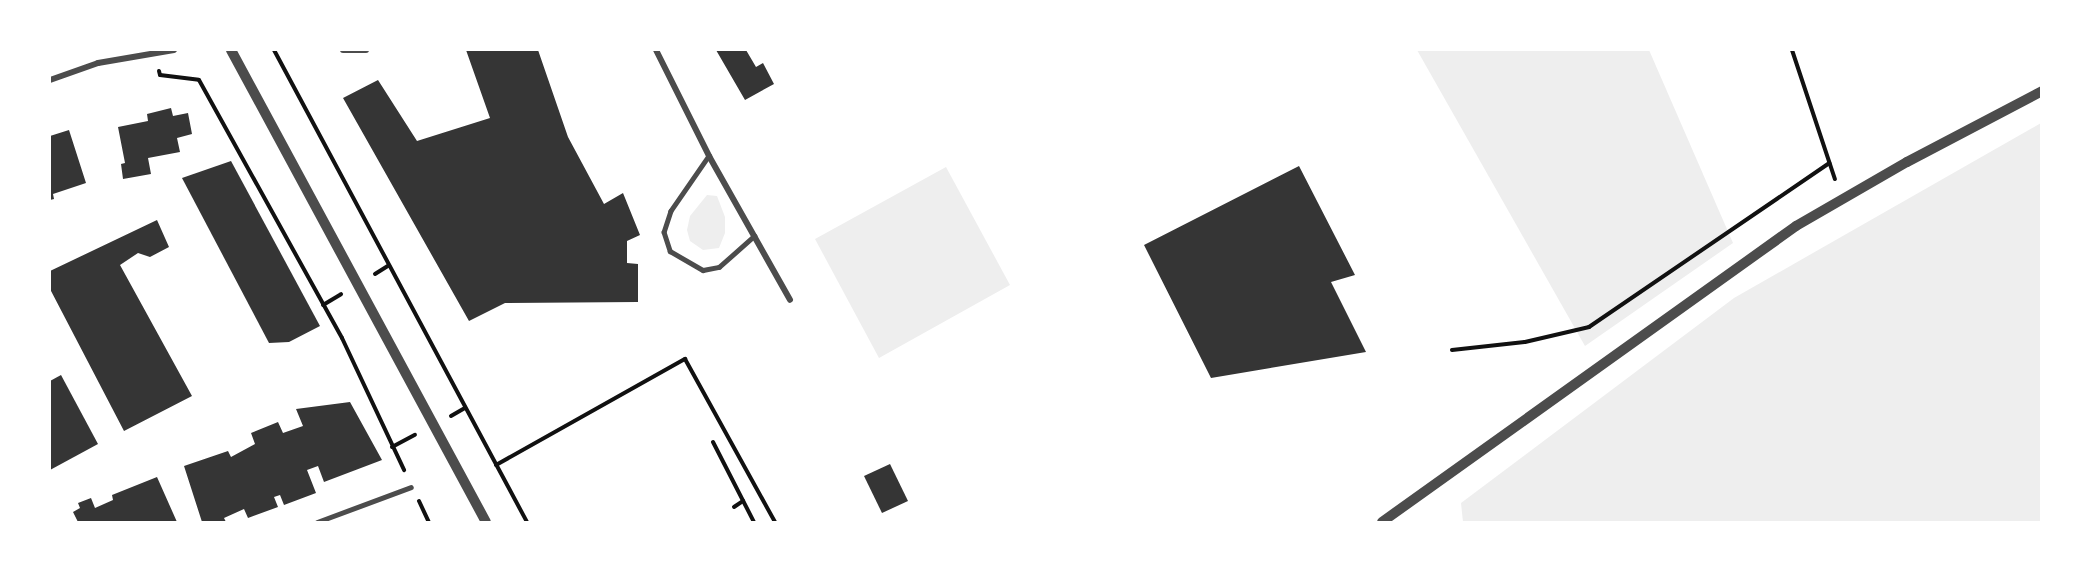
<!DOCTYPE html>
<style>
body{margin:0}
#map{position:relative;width:2091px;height:572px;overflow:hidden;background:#fff;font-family:"Libre Baskerville",serif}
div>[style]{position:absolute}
.green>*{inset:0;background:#eee}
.building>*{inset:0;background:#353535}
.path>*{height:4px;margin:-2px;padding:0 2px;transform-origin:2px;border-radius:2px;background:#111}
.service>*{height:4.5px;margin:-2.25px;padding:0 2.25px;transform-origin:2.25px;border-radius:2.25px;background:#4c4c4c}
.pedestrian>*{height:5px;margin:-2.5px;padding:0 2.5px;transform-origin:2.5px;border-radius:2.5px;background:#4c4c4c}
.minor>*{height:6px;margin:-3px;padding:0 3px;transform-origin:3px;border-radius:3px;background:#4c4c4c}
.tertiary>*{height:10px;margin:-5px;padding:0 5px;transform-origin:5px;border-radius:5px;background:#4c4c4c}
span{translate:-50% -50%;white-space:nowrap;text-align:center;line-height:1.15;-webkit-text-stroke:4.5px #fff;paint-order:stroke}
.frame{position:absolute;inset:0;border:51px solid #fff;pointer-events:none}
</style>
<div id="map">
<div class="green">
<div style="clip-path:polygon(1417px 50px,1649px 50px,1733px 243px,1585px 346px)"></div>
<div style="clip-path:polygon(2041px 123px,2041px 522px,1463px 522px,1461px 503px,1734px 298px)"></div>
<div style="clip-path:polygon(946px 167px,1010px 285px,879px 358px,815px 239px)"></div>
<div style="clip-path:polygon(707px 195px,717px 196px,725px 217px,725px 233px,719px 248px,703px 250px,690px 241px,687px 230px,690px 216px)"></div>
</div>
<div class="building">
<div style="clip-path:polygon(466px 50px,538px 50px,568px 137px,604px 204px,623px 193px,640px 235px,627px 241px,627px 263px,638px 264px,638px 302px,505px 303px,469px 321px,343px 98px,378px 80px,417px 141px,490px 118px)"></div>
<div style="clip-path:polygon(716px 50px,746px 50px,756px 67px,763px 63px,774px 84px,745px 100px)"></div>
<div style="clip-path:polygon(171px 108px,173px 116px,188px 113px,192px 134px,177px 138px,180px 152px,148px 158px,151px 174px,123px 179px,121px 164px,125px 163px,118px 127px,148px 121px,147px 114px)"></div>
<div style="clip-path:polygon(69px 130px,86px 183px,53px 194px,54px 199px,50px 200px,50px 136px)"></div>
<div style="clip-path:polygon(231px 161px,320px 326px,289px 342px,269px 343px,182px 178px)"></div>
<div style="clip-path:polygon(1299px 166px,1355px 275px,1331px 282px,1366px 352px,1211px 378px,1144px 245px)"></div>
<div style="clip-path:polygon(157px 220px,169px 247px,150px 257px,138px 253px,120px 265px,192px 396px,124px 431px,50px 289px,50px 271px)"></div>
<div style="clip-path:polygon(61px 375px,98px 444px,50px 470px,50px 381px)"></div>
<div style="clip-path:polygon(350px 402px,382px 460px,324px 482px,318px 466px,307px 470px,316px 493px,284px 505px,280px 495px,274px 497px,278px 507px,248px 518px,244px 509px,224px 518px,226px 522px,202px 522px,184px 466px,228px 451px,231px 457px,255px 444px,251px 433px,278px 422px,283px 433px,303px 426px,296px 409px)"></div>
<div style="clip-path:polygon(890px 464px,908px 501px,882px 513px,864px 476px)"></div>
<div style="clip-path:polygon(157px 477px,177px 522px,78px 522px,73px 512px,80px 508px,78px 503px,91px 498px,95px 508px,113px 500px,112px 495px)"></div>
</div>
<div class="path">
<div style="left:274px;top:50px;width:536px;rotate:61.81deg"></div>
<div style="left:1792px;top:50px;width:136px;rotate:71.6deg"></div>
<div style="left:159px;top:71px;width:4px;rotate:76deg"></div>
<div style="left:160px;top:75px;width:39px;rotate:7deg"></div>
<div style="left:199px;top:80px;width:295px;rotate:61deg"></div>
<div style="left:342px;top:338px;width:146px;rotate:64.8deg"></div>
<div style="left:375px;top:274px;width:15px;rotate:-32deg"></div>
<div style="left:323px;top:305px;width:21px;rotate:-31deg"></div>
<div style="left:1452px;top:350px;width:73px;rotate:-6.3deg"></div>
<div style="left:1525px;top:342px;width:66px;rotate:-13.2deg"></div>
<div style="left:1589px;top:327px;width:291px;rotate:-34.3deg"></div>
<div style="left:451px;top:416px;width:16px;rotate:-30deg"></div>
<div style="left:713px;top:442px;width:90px;rotate:62.9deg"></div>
<div style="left:392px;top:447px;width:26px;rotate:-28deg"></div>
<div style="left:496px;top:465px;width:217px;rotate:-29.3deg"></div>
<div style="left:685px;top:359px;width:186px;rotate:61.1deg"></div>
<div style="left:419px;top:501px;width:23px;rotate:65deg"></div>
<div style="left:734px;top:507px;width:11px;rotate:-34deg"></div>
</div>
<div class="service">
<div style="left:709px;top:156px;width:67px;rotate:124.6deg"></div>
<div style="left:671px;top:211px;width:22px;rotate:108deg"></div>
<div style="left:664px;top:232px;width:20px;rotate:72deg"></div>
<div style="left:670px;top:251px;width:38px;rotate:30deg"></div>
<div style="left:703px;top:270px;width:16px;rotate:-11deg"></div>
<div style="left:719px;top:267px;width:47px;rotate:-41.5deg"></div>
</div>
<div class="pedestrian">
<div style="left:317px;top:522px;width:100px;rotate:-20.4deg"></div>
</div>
<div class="minor">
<div style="left:343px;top:50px;width:23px"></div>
<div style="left:656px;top:50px;width:119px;rotate:63.4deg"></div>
<div style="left:709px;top:156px;width:165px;rotate:60.6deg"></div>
<div style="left:50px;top:80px;width:51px;rotate:-19.5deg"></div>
<div style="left:98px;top:63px;width:77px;rotate:-9.7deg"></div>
</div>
<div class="tertiary">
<div style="left:231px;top:50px;width:536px;rotate:61.62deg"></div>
<div style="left:1382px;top:522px;width:509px;rotate:-35.56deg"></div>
<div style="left:1796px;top:226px;width:128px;rotate:-30deg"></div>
<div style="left:1907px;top:162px;width:153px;rotate:-27.7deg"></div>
</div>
<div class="frame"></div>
</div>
